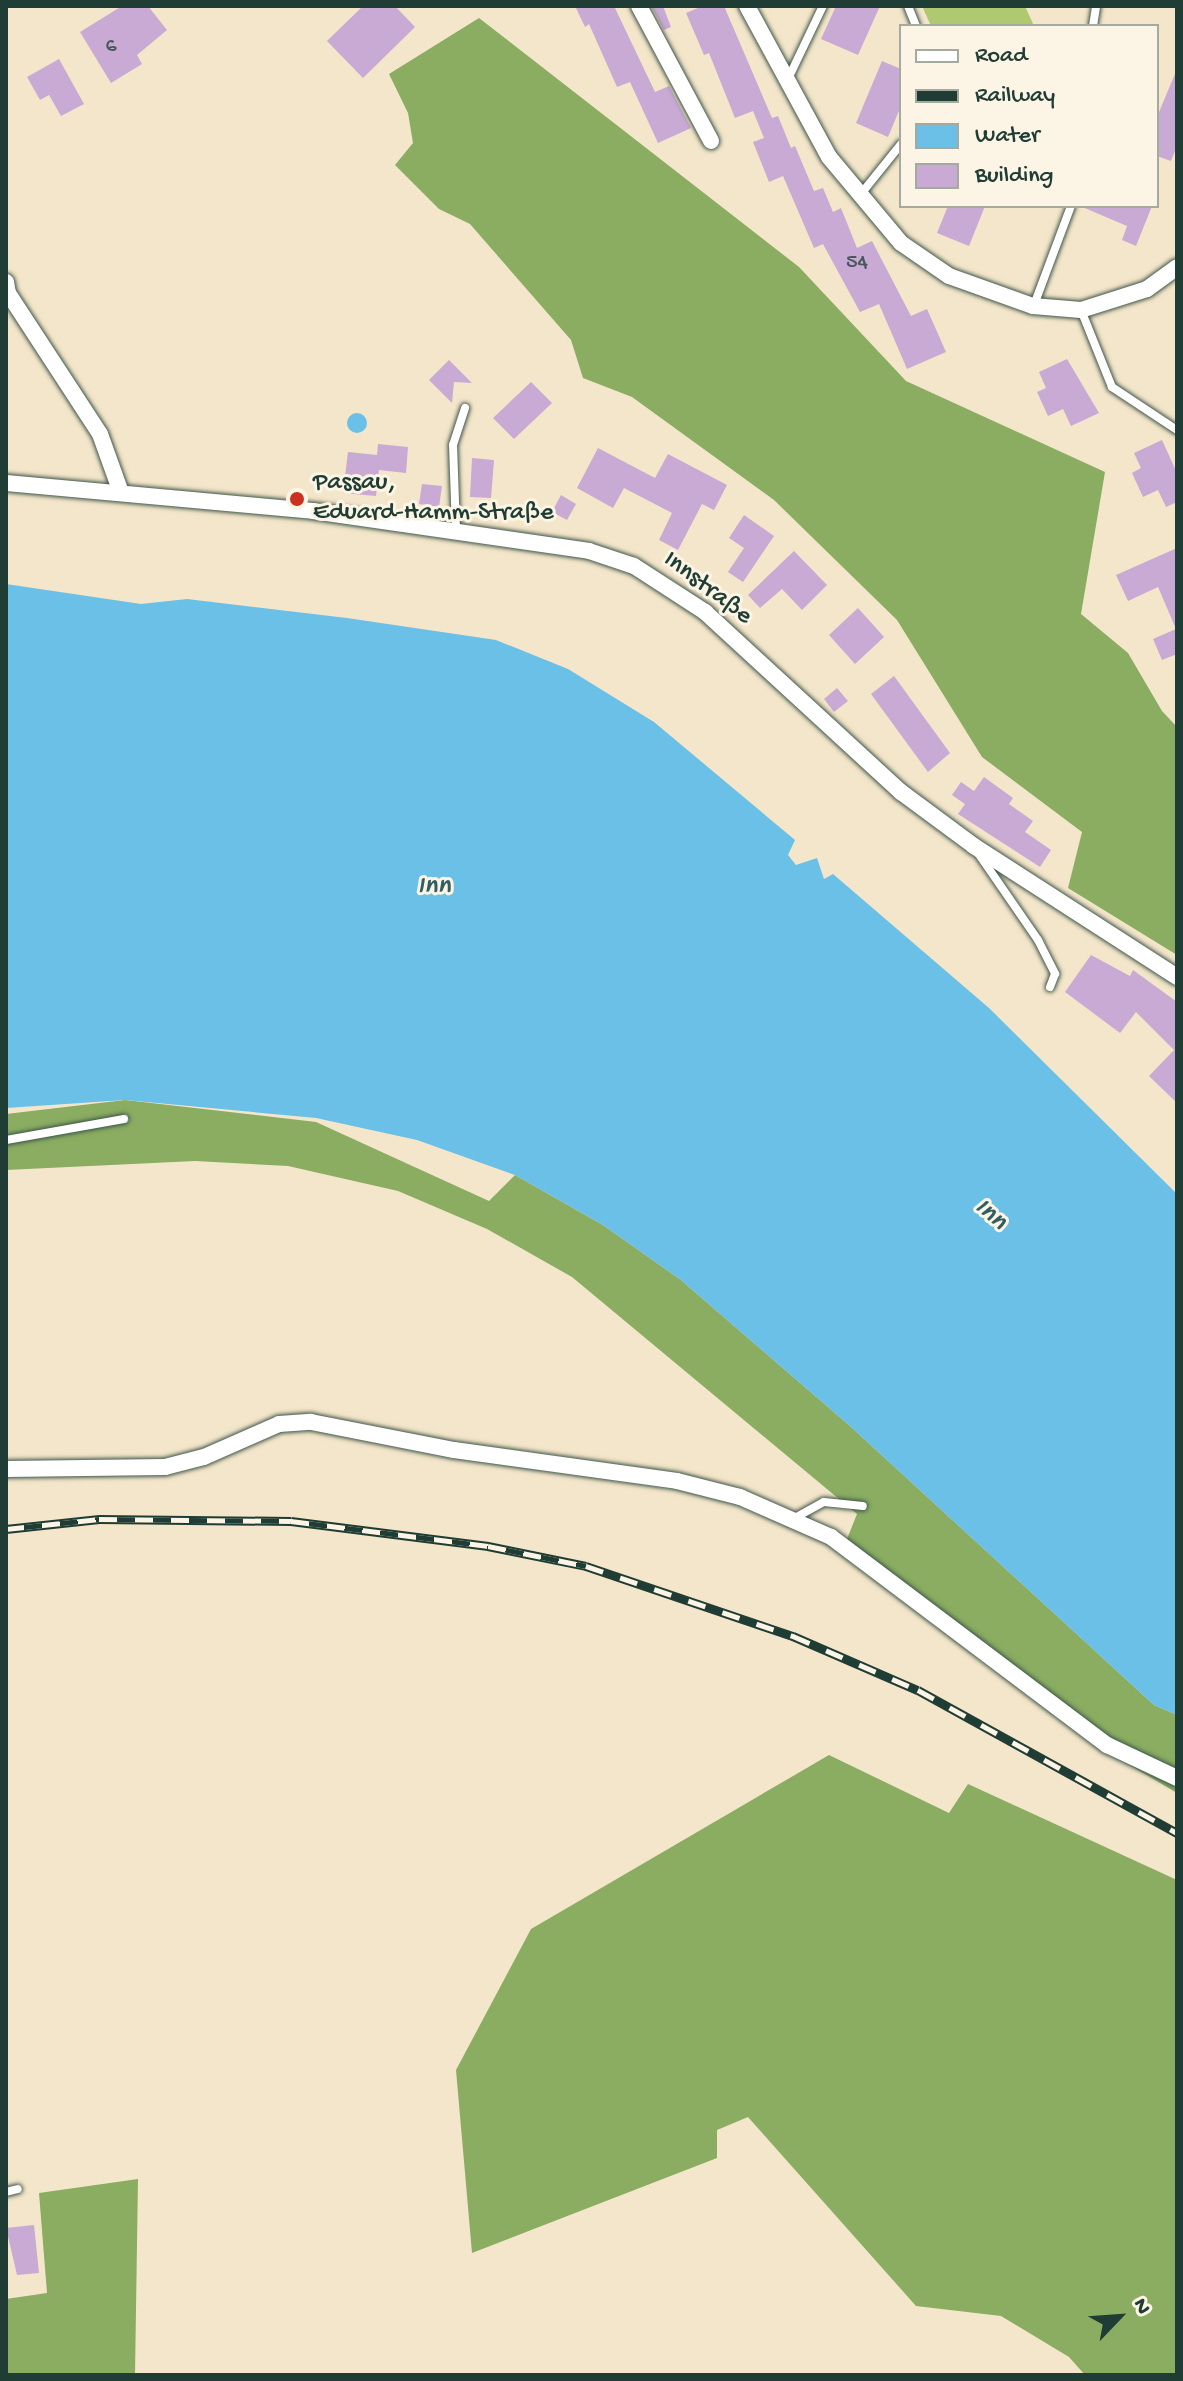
<!DOCTYPE html>
<meta charset="utf-8">
<style>
body{margin:0}
#map{position:relative;width:1183px;height:2381px;overflow:hidden;background:#f4e6ca;font-family:"Gochi Hand",sans-serif}
div>[style]{position:absolute}
.green>*{inset:0;background:#aec96f}
.forest>*{inset:0;background:#8aad62}
.water>*{inset:0;background:#6ac0e7}
.round{border-radius:50%}
.building>*{inset:0;background:#c8aad4}
.roads{filter:drop-shadow(0 0 2px #3f564a) drop-shadow(0 0 2px #3f564a)}
.lane>*{height:8px;margin:-4px;padding:0 4px;transform-origin:4px;border-radius:4px;background:#fff}
.street>*{height:16px;margin:-8px;padding:0 8px;transform-origin:8px;border-radius:8px;background:#fff}
.rail>*{height:9px;margin-top:-4.5px;transform-origin:0;background:repeating-linear-gradient(90deg,#fcf5e5 0 18px,#1f3d34 0 36px);box-sizing:border-box;border-block:2px solid #1f3d34}
.dots>*{width:22px;height:22px;translate:-50% -50%;box-sizing:border-box;border:4px solid #fcf5e5;border-radius:50%}
span{translate:-50% -50%;white-space:nowrap;text-align:center;line-height:1.15;-webkit-text-stroke:6px #fcf5e5;paint-order:stroke}
.number-label{font-size:22px;color:#49585c}
.number-label span{-webkit-text-stroke-width:0}
.poi-label{font-size:26px;color:#1f3d34}
.left{translate:0 -50%;text-align:left}
.street-label{font-size:26px;color:#1f3d34}
.water-label{font-size:28px;color:#325e61;font-style:italic}
.frame{position:absolute;inset:0;border:8px solid #1f3d34;pointer-events:none}
.legend{position:absolute;left:899px;top:24px;width:260px;height:184px;box-sizing:border-box;background:#fcf5e5;border:2px solid #a4ab9e;margin:0;padding:10px 14px;list-style:none;font-size:24px;color:#1f3d34}
.legend li{display:flex;align-items:center;gap:16px;height:40px}
.legend b{width:40px;border:2px solid #a4ab9e}
.north{position:absolute;left:1079px;top:2277px;width:80px;height:80px;-webkit-text-stroke:6px #fcf5e5;paint-order:stroke;rotate:65deg;font-size:22px;font-weight:700;line-height:32px;text-align:center;color:#1f3d34}
.north::after{content:'';display:block;margin:auto;width:28px;height:36px;background:#1f3d34;clip-path:polygon(50% 0,100% 100%,50% 72%,0 100%)}
</style>
<div id="map">
<div class="green">
<div style="clip-path:polygon(922px 6px,1025px 6px,1034px 26px,931px 26px)"></div>
</div>
<div class="forest">
<div style="clip-path:polygon(479px 18px,799px 267px,906px 381px,1105px 472px,1081px 614px,1128px 653px,1162px 711px,1177px 727px,1177px 955px,1068px 888px,1082px 832px,982px 757px,897px 620px,774px 500px,632px 397px,583px 378px,571px 340px,470px 224px,439px 209px,395px 165px,413px 143px,408px 113px,389px 74px)"></div>
<div style="clip-path:polygon(125px 1100px,316px 1122px,489px 1201px,515px 1175px,603px 1225px,681px 1280px,850px 1426px,1154px 1705px,1177px 1715px,1177px 1793px,1094px 1744px,847px 1539px,857px 1514px,572px 1277px,487px 1229px,398px 1191px,288px 1166px,195px 1161px,6px 1170px,6px 1114px)"></div>
<div style="clip-path:polygon(829px 1755px,949px 1813px,968px 1784px,1177px 1880px,1177px 2375px,1085px 2375px,1069px 2357px,1001px 2316px,916px 2306px,748px 2117px,717px 2130px,717px 2158px,472px 2253px,456px 2070px,531px 1929px)"></div>
<div style="clip-path:polygon(138px 2179px,135px 2375px,6px 2375px,6px 2299px,47px 2293px,39px 2193px)"></div>
</div>
<div class="water">
<div class="round" style="left:347px;top:413px;width:20px;height:20px"></div>
<div style="clip-path:polygon(6px 584px,141px 604px,187px 599px,347px 618px,496px 640px,568px 669px,654px 722px,795px 840px,788px 855px,796px 865px,817px 858px,824px 879px,833px 874px,989px 1008px,1177px 1194px,1177px 1715px,1154px 1705px,850px 1426px,681px 1280px,603px 1225px,515px 1175px,417px 1140px,316px 1118px,125px 1100px,6px 1108px)"></div>
</div>
<div class="building">
<div style="clip-path:polygon(122px 6px,148px 6px,167px 30px,137px 55px,142px 64px,111px 83px,80px 32px)"></div>
<div style="clip-path:polygon(363px 6px,395px 6px,415px 27px,363px 78px,327px 41px)"></div>
<div style="clip-path:polygon(575px 6px,614px 6px,655px 92px,669px 86px,691px 128px,658px 143px,630px 82px,617px 87px,589px 24px,585px 27px)"></div>
<div style="clip-path:polygon(651px 6px,663px 6px,671px 27px,664px 30px)"></div>
<div style="clip-path:polygon(703px 6px,724px 6px,772px 118px,778px 116px,791px 148px,795px 146px,814px 191px,823px 188px,833px 212px,841px 208px,857px 248px,872px 241px,911px 316px,927px 309px,946px 352px,907px 369px,879px 304px,860px 312px,823px 244px,814px 248px,783px 176px,769px 182px,753px 142px,764px 138px,753px 111px,735px 118px,709px 53px,704px 55px,686px 13px)"></div>
<div style="clip-path:polygon(836px 6px,880px 6px,858px 55px,821px 39px)"></div>
<div style="clip-path:polygon(59px 59px,84px 104px,61px 116px,49px 95px,40px 100px,27px 77px)"></div>
<div style="clip-path:polygon(882px 61px,901px 69px,901px 106px,888px 137px,856px 123px)"></div>
<div style="clip-path:polygon(1177px 69px,1177px 146px,1171px 161px,1157px 156px,1157px 117px)"></div>
<div style="clip-path:polygon(948px 206px,985px 206px,969px 246px,937px 233px)"></div>
<div style="clip-path:polygon(1080px 206px,1152px 206px,1136px 246px,1122px 240px,1127px 226px)"></div>
<div style="clip-path:polygon(1067px 359px,1099px 413px,1071px 426px,1063px 409px,1048px 416px,1037px 392px,1046px 388px,1039px 372px)"></div>
<div style="clip-path:polygon(449px 360px,472px 383px,454px 382px,452px 403px,429px 380px)"></div>
<div style="clip-path:polygon(531px 382px,552px 403px,514px 439px,493px 418px)"></div>
<div style="clip-path:polygon(1162px 440px,1177px 473px,1177px 502px,1166px 507px,1158px 490px,1143px 497px,1132px 473px,1141px 468px,1134px 453px)"></div>
<div style="clip-path:polygon(378px 444px,408px 447px,406px 473px,379px 470px,376px 496px,343px 493px,348px 452px,377px 455px)"></div>
<div style="clip-path:polygon(598px 448px,655px 478px,668px 454px,727px 485px,714px 510px,702px 504px,678px 550px,659px 540px,672px 513px,624px 488px,613px 508px,577px 488px)"></div>
<div style="clip-path:polygon(472px 458px,494px 460px,491px 498px,470px 497px)"></div>
<div style="clip-path:polygon(422px 484px,442px 486px,439px 507px,419px 504px)"></div>
<div style="clip-path:polygon(561px 495px,576px 504px,567px 520px,552px 512px)"></div>
<div style="clip-path:polygon(744px 515px,774px 536px,743px 582px,728px 572px,744px 548px,729px 538px)"></div>
<div style="clip-path:polygon(1177px 548px,1177px 654px,1162px 660px,1153px 639px,1176px 629px,1158px 587px,1128px 601px,1116px 575px)"></div>
<div style="clip-path:polygon(794px 551px,827px 585px,802px 610px,782px 589px,760px 608px,748px 595px)"></div>
<div style="clip-path:polygon(858px 608px,884px 637px,855px 664px,829px 635px)"></div>
<div style="clip-path:polygon(894px 676px,950px 753px,928px 772px,871px 694px)"></div>
<div style="clip-path:polygon(837px 688px,848px 701px,834px 712px,824px 699px)"></div>
<div style="clip-path:polygon(984px 777px,1013px 798px,1009px 804px,1033px 821px,1025px 832px,1051px 850px,1040px 867px,958px 814px,965px 804px,952px 795px,961px 782px,974px 791px)"></div>
<div style="clip-path:polygon(1091px 955px,1130px 976px,1133px 970px,1177px 1002px,1177px 1103px,1149px 1076px,1174px 1050px,1136px 1012px,1120px 1033px,1065px 992px)"></div>
<div style="clip-path:polygon(34px 2225px,39px 2273px,17px 2275px,6px 2228px)"></div>
</div>
<div class="roads">
<div class="lane">
<div style="left:908px;top:6px;width:22px;rotate:68deg"></div>
<div style="left:1093px;top:26px;width:20px;rotate:-81deg"></div>
<div style="left:787px;top:81px;width:83px;rotate:-64.4deg"></div>
<div style="left:861px;top:194px;width:64px;rotate:-51.3deg"></div>
<div style="left:1034px;top:305px;width:106px;rotate:-69.5deg"></div>
<div style="left:1081px;top:310px;width:83px;rotate:68.1deg"></div>
<div style="left:1112px;top:387px;width:78px;rotate:33.5deg"></div>
<div style="left:456px;top:530px;width:85px;rotate:-92deg"></div>
<div style="left:453px;top:445px;width:39px;rotate:-72deg"></div>
<div style="left:978px;top:853px;width:106px;rotate:55.4deg"></div>
<div style="left:1038px;top:940px;width:38px;rotate:63deg"></div>
<div style="left:1055px;top:974px;width:14px;rotate:111deg"></div>
<div style="left:6px;top:1140px;width:120px;rotate:-10.1deg"></div>
<div style="left:793px;top:1519px;width:35px;rotate:-29deg"></div>
<div style="left:824px;top:1502px;width:39px;rotate:6deg"></div>
<div style="left:6px;top:2192px;width:12px;rotate:-14deg"></div>
</div>
<div class="street">
<div style="left:639px;top:6px;width:153px;rotate:61.9deg"></div>
<div style="left:747px;top:6px;width:172px;rotate:61.5deg"></div>
<div style="left:829px;top:157px;width:112px;rotate:50.1deg"></div>
<div style="left:901px;top:243px;width:58px;rotate:34.5deg"></div>
<div style="left:949px;top:276px;width:89px;rotate:19.7deg"></div>
<div style="left:1033px;top:306px;width:48px;rotate:4.8deg"></div>
<div style="left:1081px;top:310px;width:69px;rotate:-17.7deg"></div>
<div style="left:1147px;top:289px;width:37px;rotate:-36deg"></div>
<div style="left:6px;top:282px;width:11px;rotate:80deg"></div>
<div style="left:8px;top:293px;width:168px;rotate:56.9deg"></div>
<div style="left:100px;top:434px;width:59px;rotate:70.3deg"></div>
<div style="left:6px;top:483px;width:308px;rotate:5.2deg"></div>
<div style="left:313px;top:511px;width:279px;rotate:8.2deg"></div>
<div style="left:589px;top:551px;width:47px;rotate:18.4deg"></div>
<div style="left:634px;top:566px;width:85px;rotate:32.9deg"></div>
<div style="left:705px;top:612px;width:266px;rotate:42.6deg"></div>
<div style="left:901px;top:792px;width:91px;rotate:36.5deg"></div>
<div style="left:974px;top:846px;width:242px;rotate:32.8deg"></div>
<div style="left:6px;top:1469px;width:159px;rotate:-0.7deg"></div>
<div style="left:165px;top:1467px;width:40px;rotate:-14.4deg"></div>
<div style="left:204px;top:1457px;width:82px;rotate:-23.7deg"></div>
<div style="left:279px;top:1424px;width:32px;rotate:-4deg"></div>
<div style="left:311px;top:1422px;width:146px;rotate:11.1deg"></div>
<div style="left:454px;top:1450px;width:225px;rotate:7.9deg"></div>
<div style="left:677px;top:1481px;width:65px;rotate:14.3deg"></div>
<div style="left:740px;top:1497px;width:99px;rotate:23.7deg"></div>
<div style="left:831px;top:1537px;width:346px;rotate:37deg"></div>
<div style="left:1107px;top:1745px;width:77px;rotate:25.2deg"></div>
</div>
</div>
<div class="rail">
<div style="left:6px;top:1529px;width:94px;rotate:-6.1deg"></div>
<div style="left:99px;top:1519px;width:192px;rotate:0.6deg"></div>
<div style="left:291px;top:1521px;width:199px;rotate:7.2deg"></div>
<div style="left:488px;top:1546px;width:100px;rotate:11.5deg"></div>
<div style="left:586px;top:1566px;width:219px;rotate:18.7deg"></div>
<div style="left:793px;top:1636px;width:136px;rotate:23.4deg"></div>
<div style="left:918px;top:1690px;width:296px;rotate:28.9deg"></div>
</div>
<div class="dots">
<div style="left:297px;top:499px;background:#c8321e"></div>
</div>
<div class="number-label">
<span style="left:111px;top:48px">6</span>
<span style="left:857px;top:264px">54</span>
</div>
<div class="poi-label">
<span class="left" style="left:313px;top:499px">Passau,<br>Eduard-Hamm-Straße</span>
</div>
<div class="street-label">
<span style="left:707px;top:589px;rotate:37deg">Innstraße</span>
</div>
<div class="water-label">
<span style="left:434px;top:887px">Inn</span>
<span style="left:990px;top:1215px;rotate:41deg">Inn</span>
</div>
<div class="frame"></div>
<ul class="legend">
<li><b style="height:10px;background:#fff"></b>Road</li>
<li><b style="height:10px;background:#1f3d34"></b>Railway</li>
<li><b style="height:22px;background:#6ac0e7"></b>Water</li>
<li><b style="height:22px;background:#c8aad4"></b>Building</li>
</ul>
<div class="north">N</div>
</div>
